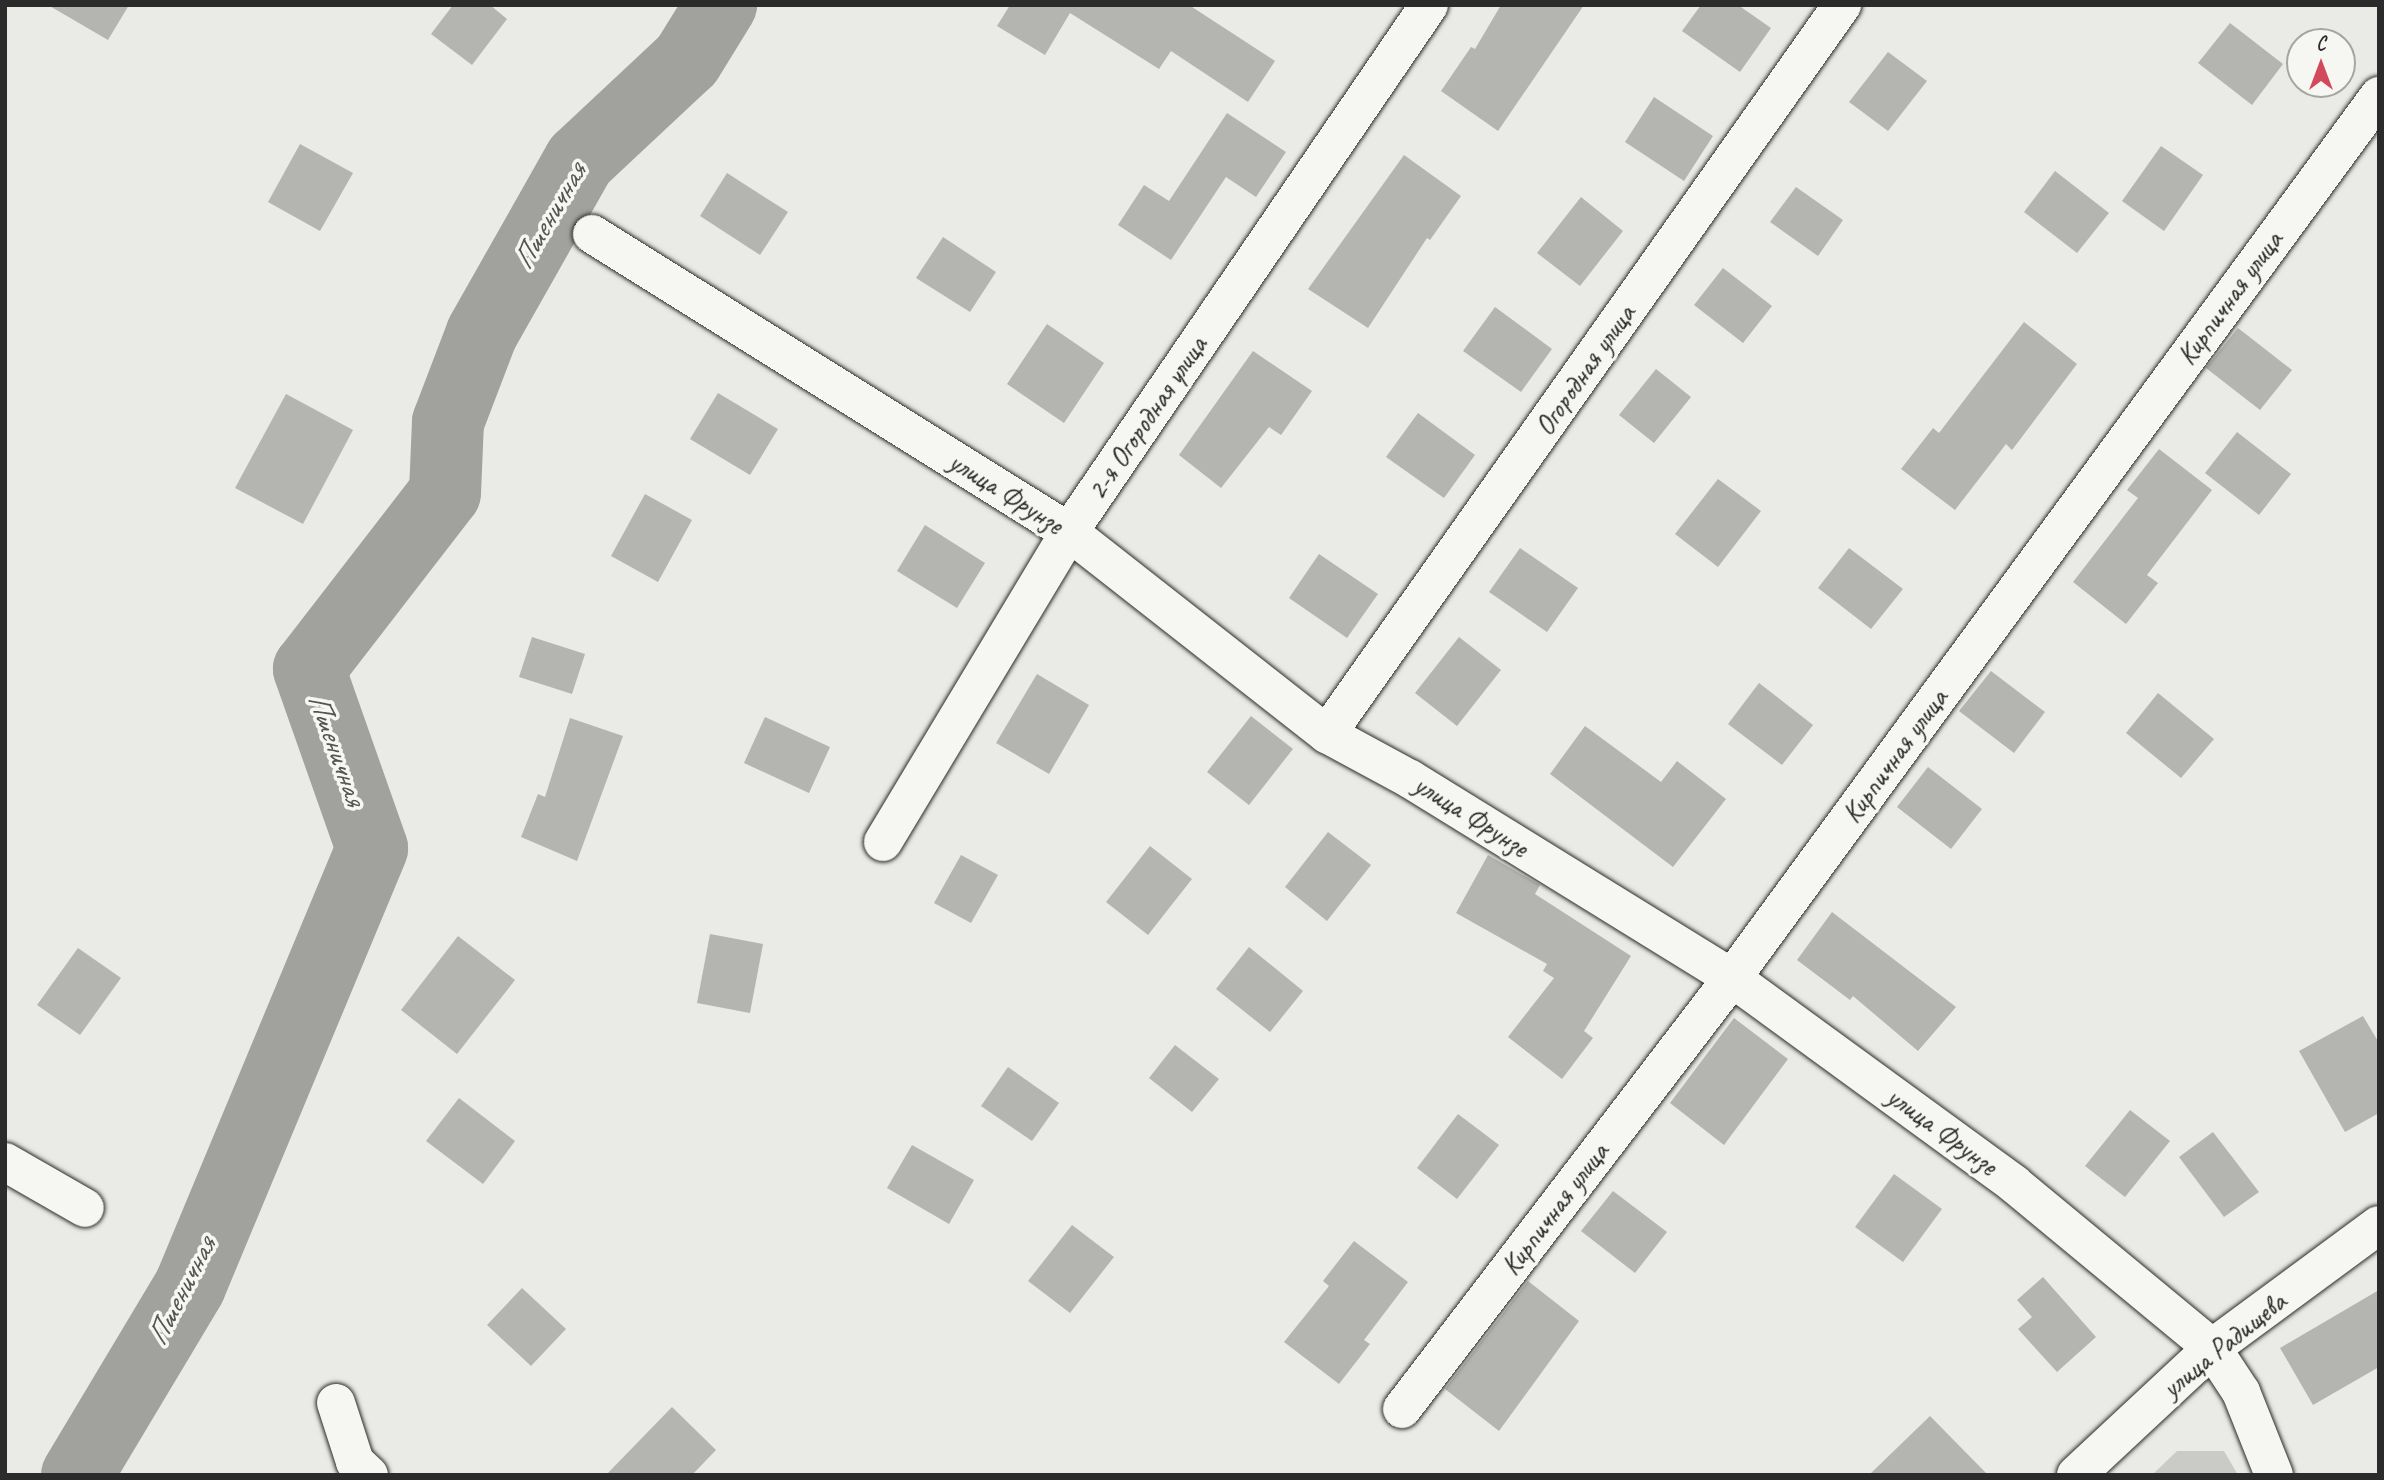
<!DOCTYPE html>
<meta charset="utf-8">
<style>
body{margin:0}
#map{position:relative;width:2384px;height:1480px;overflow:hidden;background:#eaeae6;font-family:Caveat,sans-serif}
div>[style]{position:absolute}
.green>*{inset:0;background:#cacac7}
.river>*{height:72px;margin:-36px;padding:0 36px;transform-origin:36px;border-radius:36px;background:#a1a19e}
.building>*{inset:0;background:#b4b4b1}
.roads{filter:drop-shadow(0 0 2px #2b2b2b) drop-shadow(0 0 2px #2b2b2b)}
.minor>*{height:38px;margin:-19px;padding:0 19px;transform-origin:19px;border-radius:19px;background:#f6f6f2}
.major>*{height:38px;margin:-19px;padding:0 19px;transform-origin:19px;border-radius:19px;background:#f6f6f2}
span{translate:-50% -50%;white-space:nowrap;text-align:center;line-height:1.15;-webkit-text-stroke:7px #f6f6f2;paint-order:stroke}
.street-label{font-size:28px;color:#2b2b2b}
.water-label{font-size:30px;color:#545453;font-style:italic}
.frame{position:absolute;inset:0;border:7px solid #2b2b2b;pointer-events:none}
.north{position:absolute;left:2286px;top:28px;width:70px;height:70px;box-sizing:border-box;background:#f6f6f2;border:2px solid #a5a5a2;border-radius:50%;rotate:0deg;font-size:19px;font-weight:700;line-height:28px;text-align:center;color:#2b2b2b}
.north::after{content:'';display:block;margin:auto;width:24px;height:32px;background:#d1495b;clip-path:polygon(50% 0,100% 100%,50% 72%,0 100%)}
</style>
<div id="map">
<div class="green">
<div style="clip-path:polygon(2177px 1451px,2224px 1451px,2238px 1475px,2152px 1475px)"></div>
</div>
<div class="river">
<div style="left:77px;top:1475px;width:220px;rotate:-59.1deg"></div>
<div style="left:190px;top:1286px;width:474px;rotate:-67.4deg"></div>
<div style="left:372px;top:848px;width:190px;rotate:-109.4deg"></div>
<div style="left:309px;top:669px;width:222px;rotate:-52.3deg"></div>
<div style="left:445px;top:493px;width:71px;rotate:-87.6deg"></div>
<div style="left:448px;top:422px;width:95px;rotate:-69.1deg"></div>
<div style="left:482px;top:333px;width:199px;rotate:-60.5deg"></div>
<div style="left:580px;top:160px;width:146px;rotate:-43.1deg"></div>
<div style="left:687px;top:60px;width:65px;rotate:-58.3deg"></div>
</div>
<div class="building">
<div style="clip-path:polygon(48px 5px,129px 5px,108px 40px)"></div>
<div style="clip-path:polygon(453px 5px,490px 5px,507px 19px,472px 65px,431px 34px)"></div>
<div style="clip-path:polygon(1010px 5px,1189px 5px,1275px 61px,1248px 102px,1171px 51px,1159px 69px,1070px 13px,1045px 55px,997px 26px)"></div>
<div style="clip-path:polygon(1501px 5px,1584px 5px,1498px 131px,1441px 91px,1471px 47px,1475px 49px)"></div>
<div style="clip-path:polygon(1701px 5px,1738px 5px,1771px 28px,1740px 72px,1682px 31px)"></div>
<div style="clip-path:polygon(2230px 23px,2283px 64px,2252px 105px,2198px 63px)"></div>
<div style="clip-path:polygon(1888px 52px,1927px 81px,1888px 131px,1849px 102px)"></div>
<div style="clip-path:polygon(1654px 97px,1713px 136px,1684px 181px,1625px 142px)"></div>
<div style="clip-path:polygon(1227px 113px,1286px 152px,1256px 197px,1226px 177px,1171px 260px,1118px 225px,1144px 185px,1169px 201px)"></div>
<div style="clip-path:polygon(300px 144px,353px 173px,320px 231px,268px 202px)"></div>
<div style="clip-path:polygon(2161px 146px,2203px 175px,2164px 231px,2122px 201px)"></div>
<div style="clip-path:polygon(1404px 155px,1461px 196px,1430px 240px,1427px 238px,1368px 328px,1308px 289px)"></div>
<div style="clip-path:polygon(2055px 171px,2109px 213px,2077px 253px,2024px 212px)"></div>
<div style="clip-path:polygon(727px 173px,788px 212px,760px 255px,700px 216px)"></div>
<div style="clip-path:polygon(1796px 187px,1843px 220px,1818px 256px,1770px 222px)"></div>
<div style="clip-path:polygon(1581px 197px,1623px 231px,1580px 286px,1537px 253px)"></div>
<div style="clip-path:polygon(943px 237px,996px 272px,970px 312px,916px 278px)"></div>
<div style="clip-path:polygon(1723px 268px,1772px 306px,1743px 343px,1694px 305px)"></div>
<div style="clip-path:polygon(1495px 307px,1552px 349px,1521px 392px,1463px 351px)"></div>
<div style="clip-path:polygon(2024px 322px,2077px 364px,2012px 450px,2006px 444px,1955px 510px,1901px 469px,1933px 428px,1939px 433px)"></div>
<div style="clip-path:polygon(1047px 324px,1104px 363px,1064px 423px,1007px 384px)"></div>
<div style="clip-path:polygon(2238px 328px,2292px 370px,2260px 410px,2206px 368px)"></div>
<div style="clip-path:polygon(1253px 351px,1312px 391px,1281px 435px,1269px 427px,1221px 488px,1179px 455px)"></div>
<div style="clip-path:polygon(1656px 369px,1691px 397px,1654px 443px,1619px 415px)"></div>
<div style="clip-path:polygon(718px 393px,778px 429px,750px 475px,690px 439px)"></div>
<div style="clip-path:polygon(286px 394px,353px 430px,303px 524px,235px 488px)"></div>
<div style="clip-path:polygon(1418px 413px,1475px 455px,1444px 498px,1386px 457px)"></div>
<div style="clip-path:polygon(2237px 432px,2291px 474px,2259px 515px,2205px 473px)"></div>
<div style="clip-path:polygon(2159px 449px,2212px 490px,2147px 575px,2158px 583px,2126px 624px,2073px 582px,2138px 498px,2127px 490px)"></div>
<div style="clip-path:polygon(1718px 479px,1761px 511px,1718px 567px,1675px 534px)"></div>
<div style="clip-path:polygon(645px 494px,692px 520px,658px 582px,611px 556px)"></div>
<div style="clip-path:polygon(925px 525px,985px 563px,957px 608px,897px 571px)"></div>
<div style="clip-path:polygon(1520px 548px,1578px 588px,1547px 632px,1489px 592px)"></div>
<div style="clip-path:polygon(1849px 548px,1903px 589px,1871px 629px,1818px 588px)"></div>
<div style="clip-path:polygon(1319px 554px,1378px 594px,1347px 638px,1289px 598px)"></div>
<div style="clip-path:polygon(532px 637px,585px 654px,572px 694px,519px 677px)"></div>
<div style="clip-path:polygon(1459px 637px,1501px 670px,1457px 726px,1415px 693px)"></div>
<div style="clip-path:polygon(1991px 671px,2045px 712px,2014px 753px,1959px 711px)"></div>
<div style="clip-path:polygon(1037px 674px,1089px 705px,1049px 774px,996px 743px)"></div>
<div style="clip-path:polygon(1759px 683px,1813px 725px,1782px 765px,1728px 724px)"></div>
<div style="clip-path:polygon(2158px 693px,2214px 739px,2181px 778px,2126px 733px)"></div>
<div style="clip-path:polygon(1251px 716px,1293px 749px,1249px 805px,1207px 772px)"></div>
<div style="clip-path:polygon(765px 717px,830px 747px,809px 793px,744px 763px)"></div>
<div style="clip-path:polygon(570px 718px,623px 736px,577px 861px,521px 837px,538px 794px,545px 797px)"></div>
<div style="clip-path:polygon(1585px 726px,1661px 782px,1677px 761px,1726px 799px,1673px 867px,1550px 774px)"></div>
<div style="clip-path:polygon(1928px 767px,1982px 809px,1951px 849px,1897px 807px)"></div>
<div style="clip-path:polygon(1328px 832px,1371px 865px,1327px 921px,1285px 887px)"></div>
<div style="clip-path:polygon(1150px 846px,1192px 879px,1148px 935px,1106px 902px)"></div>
<div style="clip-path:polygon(961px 855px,998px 875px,971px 923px,934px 903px)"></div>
<div style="clip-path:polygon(1488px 855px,1540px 885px,1535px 894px,1631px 956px,1584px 1031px,1593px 1038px,1562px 1079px,1508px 1037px,1554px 978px,1543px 971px,1547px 964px,1456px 913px)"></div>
<div style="clip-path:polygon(1832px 912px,1956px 1007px,1918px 1051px,1853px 996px,1850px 1000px,1797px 960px)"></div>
<div style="clip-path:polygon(710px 934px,763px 944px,750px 1013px,697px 1003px)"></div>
<div style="clip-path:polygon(458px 936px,515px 980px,457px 1054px,401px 1010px)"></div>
<div style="clip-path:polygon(1249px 947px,1303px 991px,1270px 1032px,1216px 989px)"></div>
<div style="clip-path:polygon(78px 948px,121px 978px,80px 1035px,37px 1005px)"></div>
<div style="clip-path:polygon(2363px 1016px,2379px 1043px,2379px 1113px,2345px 1132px,2299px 1051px)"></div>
<div style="clip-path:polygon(1734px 1018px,1788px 1059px,1724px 1145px,1670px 1103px)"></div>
<div style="clip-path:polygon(1175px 1045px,1219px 1079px,1192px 1112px,1149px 1078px)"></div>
<div style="clip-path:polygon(1008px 1067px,1059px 1103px,1032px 1141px,981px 1106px)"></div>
<div style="clip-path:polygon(459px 1098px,515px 1141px,483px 1184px,426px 1141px)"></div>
<div style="clip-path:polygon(2130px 1110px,2170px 1141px,2125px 1197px,2085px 1166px)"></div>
<div style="clip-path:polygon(1458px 1114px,1499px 1145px,1457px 1199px,1417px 1168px)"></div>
<div style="clip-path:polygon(2213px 1132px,2259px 1192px,2224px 1217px,2179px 1157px)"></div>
<div style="clip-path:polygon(912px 1145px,974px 1180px,949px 1224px,887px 1188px)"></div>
<div style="clip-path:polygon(1894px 1174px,1942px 1209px,1903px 1262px,1855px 1227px)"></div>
<div style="clip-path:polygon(1613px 1191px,1667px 1232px,1635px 1273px,1581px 1231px)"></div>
<div style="clip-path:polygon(1072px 1225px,1114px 1257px,1070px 1313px,1028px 1281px)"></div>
<div style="clip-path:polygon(1354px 1241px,1408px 1282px,1364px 1340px,1370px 1344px,1339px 1384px,1284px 1342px,1329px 1286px,1323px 1281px)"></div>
<div style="clip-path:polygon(2043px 1277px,2096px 1337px,2057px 1372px,2018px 1329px,2032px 1317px,2017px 1300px)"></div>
<div style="clip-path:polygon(1528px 1281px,1579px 1321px,1499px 1431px,1445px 1389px)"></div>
<div style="clip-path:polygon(522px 1288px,566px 1329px,531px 1366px,487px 1325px)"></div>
<div style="clip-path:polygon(2379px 1290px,2379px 1367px,2313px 1405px,2280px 1348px)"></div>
<div style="clip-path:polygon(672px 1407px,716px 1450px,692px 1475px,606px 1475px)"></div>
<div style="clip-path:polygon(1930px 1416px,1988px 1475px,1869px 1475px)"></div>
</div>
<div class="roads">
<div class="minor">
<div style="left:592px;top:234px;width:562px;rotate:31.99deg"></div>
<div style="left:1069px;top:532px;width:328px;rotate:38.1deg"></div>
<div style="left:1327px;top:734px;width:94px;rotate:28.5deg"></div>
<div style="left:1410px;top:779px;width:379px;rotate:31.7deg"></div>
<div style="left:1732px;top:978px;width:349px;rotate:36.1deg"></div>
<div style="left:2014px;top:1184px;width:257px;rotate:39.6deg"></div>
<div style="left:2212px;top:1348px;width:53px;rotate:56.6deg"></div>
<div style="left:2241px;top:1392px;width:89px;rotate:68.3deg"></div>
<div style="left:1327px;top:734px;width:893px;rotate:-54.76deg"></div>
<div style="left:883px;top:842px;width:362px;rotate:-59deg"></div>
<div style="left:1069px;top:532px;width:638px;rotate:-55.66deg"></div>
<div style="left:5px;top:1162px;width:92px;rotate:29.9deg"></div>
<div style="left:336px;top:1403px;width:62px;rotate:72.1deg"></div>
<div style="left:355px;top:1462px;width:19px;rotate:43deg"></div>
<div style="left:1402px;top:1409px;width:543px;rotate:-52.56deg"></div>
<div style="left:1732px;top:978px;width:1094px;rotate:-53.74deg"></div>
</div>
<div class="major">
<div style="left:2076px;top:1475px;width:186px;rotate:-43deg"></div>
<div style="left:2212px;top:1348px;width:207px;rotate:-36.4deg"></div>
</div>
</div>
<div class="street-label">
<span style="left:2230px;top:298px;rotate:-54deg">Кирпичная улица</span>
<span style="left:1585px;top:370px;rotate:-55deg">Огородная улица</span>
<span style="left:1147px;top:418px;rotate:-56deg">2-я Огородная улица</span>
<span style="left:1006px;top:493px;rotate:32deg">улица Фрунзе</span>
<span style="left:1895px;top:756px;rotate:-54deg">Кирпичная улица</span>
<span style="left:1471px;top:816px;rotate:32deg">улица Фрунзе</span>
<span style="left:1942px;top:1131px;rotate:36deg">улица Фрунзе</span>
<span style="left:1555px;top:1209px;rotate:-53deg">Кирпичная улица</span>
<span style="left:2224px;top:1345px;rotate:-39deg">улица Радищева</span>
</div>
<div class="water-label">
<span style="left:549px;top:216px;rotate:-60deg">Пшеничная</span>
<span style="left:337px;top:749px;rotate:70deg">Пшеничная</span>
<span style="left:181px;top:1291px;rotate:-63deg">Пшеничная</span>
</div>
<div class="frame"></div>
<div class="north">С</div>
</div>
